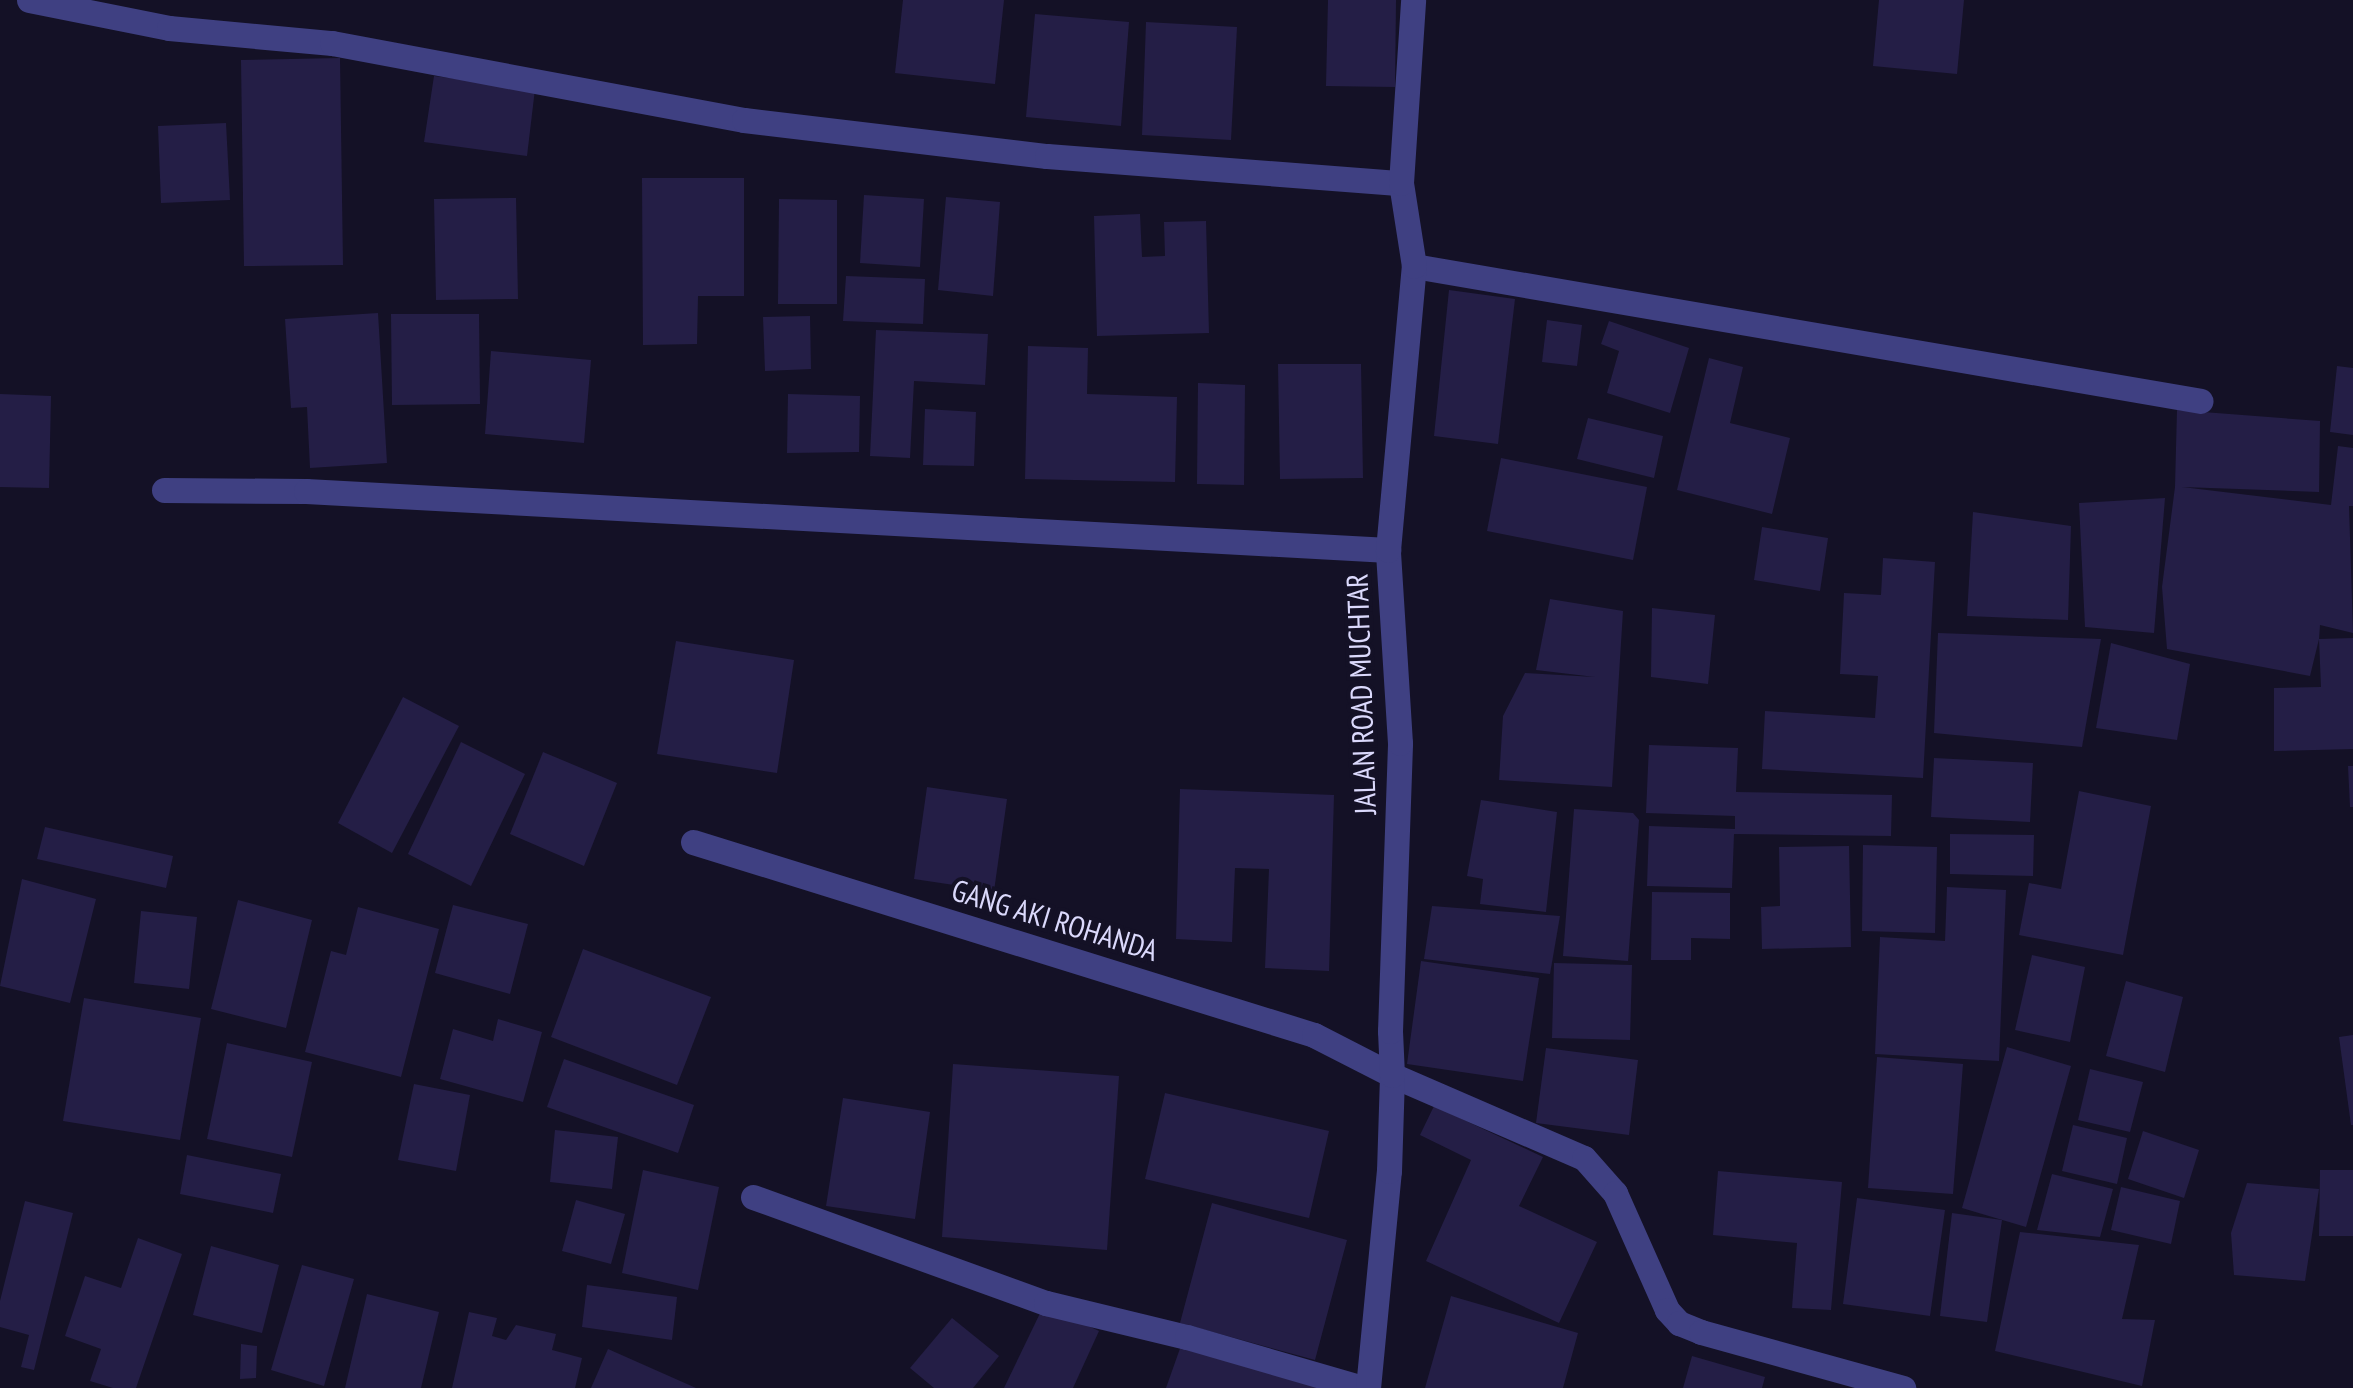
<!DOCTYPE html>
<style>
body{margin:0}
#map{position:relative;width:2353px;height:1388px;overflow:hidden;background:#141126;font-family:"PT Sans Narrow",sans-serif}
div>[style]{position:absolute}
.building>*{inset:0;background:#241e46}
.street>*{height:25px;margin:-12.5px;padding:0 12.5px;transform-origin:12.5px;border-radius:12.5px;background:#3f4082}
span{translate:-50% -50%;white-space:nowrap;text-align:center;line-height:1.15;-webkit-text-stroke:8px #141126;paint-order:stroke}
.street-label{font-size:30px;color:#dbd9fc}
</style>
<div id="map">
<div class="building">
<div style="clip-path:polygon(903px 0,1004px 0,995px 84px,895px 73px)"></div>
<div style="clip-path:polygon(1328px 0,1396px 0,1395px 87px,1326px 86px)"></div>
<div style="clip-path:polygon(1879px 0,1964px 0,1957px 74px,1873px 66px)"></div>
<div style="clip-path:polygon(1035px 14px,1129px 22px,1121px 126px,1026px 117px)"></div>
<div style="clip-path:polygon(1146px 22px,1237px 27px,1231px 140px,1142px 135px)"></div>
<div style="clip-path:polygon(340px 58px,343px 265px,244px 266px,241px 60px)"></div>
<div style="clip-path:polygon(434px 76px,535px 89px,527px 156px,424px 142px)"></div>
<div style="clip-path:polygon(226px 123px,230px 200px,161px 203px,158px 126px)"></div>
<div style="clip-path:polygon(642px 178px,744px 178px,744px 296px,698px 296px,697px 344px,643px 345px)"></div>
<div style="clip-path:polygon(864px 195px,924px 199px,920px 267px,860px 263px)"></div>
<div style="clip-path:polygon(946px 197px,1000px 202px,993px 296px,938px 290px)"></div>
<div style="clip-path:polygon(516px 198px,518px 299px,436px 300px,434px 199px)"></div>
<div style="clip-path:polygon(779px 199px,837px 200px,837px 304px,778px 304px)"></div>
<div style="clip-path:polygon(1140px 214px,1142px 257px,1165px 256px,1164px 222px,1206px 221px,1209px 333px,1097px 336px,1094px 216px)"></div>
<div style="clip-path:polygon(846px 276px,925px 279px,923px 324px,843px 321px)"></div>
<div style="clip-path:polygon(1449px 290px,1515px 299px,1498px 444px,1434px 436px)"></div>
<div style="clip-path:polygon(378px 313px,387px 463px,310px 468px,307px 407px,291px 408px,285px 319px)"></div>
<div style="clip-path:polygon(391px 314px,479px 314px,480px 404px,392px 405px)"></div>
<div style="clip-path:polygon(810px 316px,811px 369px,765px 371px,763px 317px)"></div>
<div style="clip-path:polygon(1547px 320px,1582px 325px,1577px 366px,1542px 362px)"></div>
<div style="clip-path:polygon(1609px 321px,1689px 348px,1670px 413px,1607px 393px,1619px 351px,1601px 344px)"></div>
<div style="clip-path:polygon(876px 330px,988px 334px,985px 385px,914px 381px,910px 458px,870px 456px)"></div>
<div style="clip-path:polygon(1028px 346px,1088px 348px,1087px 394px,1177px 397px,1175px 482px,1025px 479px)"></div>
<div style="clip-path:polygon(491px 351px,591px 360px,584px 443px,485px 434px)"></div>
<div style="clip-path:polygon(1709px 358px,1743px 367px,1730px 423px,1790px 438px,1772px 514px,1677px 490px)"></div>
<div style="clip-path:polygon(1278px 364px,1361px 364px,1363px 478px,1280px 479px)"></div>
<div style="clip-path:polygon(2337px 366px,2353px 368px,2353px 435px,2330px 432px)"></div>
<div style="clip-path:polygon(1198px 383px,1245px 385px,1244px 485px,1197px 484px)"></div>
<div style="clip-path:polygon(0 394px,51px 396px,49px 488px,0 487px)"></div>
<div style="clip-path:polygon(788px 394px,860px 396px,859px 452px,787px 453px)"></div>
<div style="clip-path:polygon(925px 409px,976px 412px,974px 466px,923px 465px)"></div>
<div style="clip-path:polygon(2177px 410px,2320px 421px,2319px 492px,2182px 487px,2331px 505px,2338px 446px,2353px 448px,2353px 506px,2349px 506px,2353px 633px,2320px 625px,2319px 639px,2353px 638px,2353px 749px,2274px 751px,2274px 688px,2321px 687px,2319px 639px,2310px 676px,2167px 649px,2162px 587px,2175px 487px)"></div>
<div style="clip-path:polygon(1588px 418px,1663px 436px,1654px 478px,1577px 459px)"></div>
<div style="clip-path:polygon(1501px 458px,1647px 487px,1633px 560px,1487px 531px)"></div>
<div style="clip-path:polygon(2165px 498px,2154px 633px,2085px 627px,2079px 503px)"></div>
<div style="clip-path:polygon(1973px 512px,2071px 526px,2068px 620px,1967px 616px)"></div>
<div style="clip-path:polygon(1762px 527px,1828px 538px,1820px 591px,1754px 580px)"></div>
<div style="clip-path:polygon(1883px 558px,1935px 562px,1923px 778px,1762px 769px,1765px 711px,1875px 718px,1878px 676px,1840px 674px,1844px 593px,1881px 595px)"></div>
<div style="clip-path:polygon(1550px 599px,1623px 611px,1612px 787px,1499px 780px,1503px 716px,1525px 673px,1595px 677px,1536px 670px)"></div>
<div style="clip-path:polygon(1652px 608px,1715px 615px,1708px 684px,1651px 677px)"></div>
<div style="clip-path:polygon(1938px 633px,2101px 639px,2082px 747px,1934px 733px)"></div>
<div style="clip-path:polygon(676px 641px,794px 660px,777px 773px,657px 754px)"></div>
<div style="clip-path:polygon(2111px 643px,2190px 664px,2177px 740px,2096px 728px)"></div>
<div style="clip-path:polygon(403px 697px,459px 726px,392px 853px,338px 823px)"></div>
<div style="clip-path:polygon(461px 742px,525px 774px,471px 886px,408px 854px)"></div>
<div style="clip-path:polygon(1649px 745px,1738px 748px,1736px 792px,1892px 795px,1891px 836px,1734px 834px,1732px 888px,1647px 886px,1649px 826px,1735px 829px,1735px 816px,1646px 813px)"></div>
<div style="clip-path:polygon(543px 752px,617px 783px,584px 866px,510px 834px)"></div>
<div style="clip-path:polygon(1934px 758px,2033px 763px,2030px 822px,1931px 817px)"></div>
<div style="clip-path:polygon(2348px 766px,2353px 766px,2353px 807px,2350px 807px)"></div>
<div style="clip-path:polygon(927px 787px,1007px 799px,994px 891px,914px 879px)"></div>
<div style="clip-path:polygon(1180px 789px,1334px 795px,1329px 971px,1265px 968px,1269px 869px,1235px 868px,1232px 942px,1176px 939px)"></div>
<div style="clip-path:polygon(2079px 791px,2151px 806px,2123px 955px,2019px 935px,2029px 883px,2061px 889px)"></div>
<div style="clip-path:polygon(1481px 800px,1557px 812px,1546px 912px,1480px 904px,1483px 879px,1467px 876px)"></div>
<div style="clip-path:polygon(1574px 809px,1633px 813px,1639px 820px,1628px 961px,1563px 956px)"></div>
<div style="clip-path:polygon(45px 827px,173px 856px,166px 888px,37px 859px)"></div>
<div style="clip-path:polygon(1950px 834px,2034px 835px,2033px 876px,1950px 874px)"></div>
<div style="clip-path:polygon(1863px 845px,1937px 847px,1935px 933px,1862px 931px)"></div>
<div style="clip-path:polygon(1849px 846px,1851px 947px,1762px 949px,1761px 907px,1780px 906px,1779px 847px)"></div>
<div style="clip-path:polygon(22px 879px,96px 899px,70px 1003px,0 986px)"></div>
<div style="clip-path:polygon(1947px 887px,2006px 890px,1999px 1061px,1875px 1054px,1880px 937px,1945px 941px)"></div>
<div style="clip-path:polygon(1652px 892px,1730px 893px,1730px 939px,1691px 938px,1691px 960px,1651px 960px)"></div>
<div style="clip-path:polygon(238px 900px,312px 920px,286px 1028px,211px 1009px)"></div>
<div style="clip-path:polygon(453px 905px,528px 924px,510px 994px,435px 973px)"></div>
<div style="clip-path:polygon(1432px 906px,1560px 916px,1550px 974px,1424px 959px)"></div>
<div style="clip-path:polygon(358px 907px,439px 929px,401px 1077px,305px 1052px,331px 951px,346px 955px)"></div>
<div style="clip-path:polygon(141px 911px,197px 917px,189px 989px,134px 983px)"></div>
<div style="clip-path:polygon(583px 949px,711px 997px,677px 1085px,551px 1037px)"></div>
<div style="clip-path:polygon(2032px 955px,2085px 967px,2070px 1042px,2015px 1030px)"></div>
<div style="clip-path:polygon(1421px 961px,1539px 978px,1523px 1081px,1407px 1064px)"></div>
<div style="clip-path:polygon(1554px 963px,1632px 965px,1630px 1040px,1552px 1038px)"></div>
<div style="clip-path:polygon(2126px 981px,2183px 997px,2165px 1072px,2106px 1056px)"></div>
<div style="clip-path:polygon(84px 998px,201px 1018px,180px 1140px,63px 1121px)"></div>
<div style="clip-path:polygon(498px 1019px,542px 1032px,523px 1102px,440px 1079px,453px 1029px,493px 1041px)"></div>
<div style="clip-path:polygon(2353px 1035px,2353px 1125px,2351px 1125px,2339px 1037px)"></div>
<div style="clip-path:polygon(227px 1043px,312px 1062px,292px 1157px,207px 1139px)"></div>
<div style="clip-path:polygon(2007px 1047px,2071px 1066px,2026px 1227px,1962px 1208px)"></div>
<div style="clip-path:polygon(1546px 1048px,1638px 1060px,1629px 1135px,1536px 1123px)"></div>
<div style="clip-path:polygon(1877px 1057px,1963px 1064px,1953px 1194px,1868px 1188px)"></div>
<div style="clip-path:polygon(564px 1059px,694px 1105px,678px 1153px,547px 1107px)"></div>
<div style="clip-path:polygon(953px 1064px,1119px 1076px,1107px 1250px,942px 1237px)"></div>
<div style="clip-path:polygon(2090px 1069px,2143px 1082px,2130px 1132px,2078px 1120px)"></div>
<div style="clip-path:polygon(414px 1084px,470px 1095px,456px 1171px,398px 1160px)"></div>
<div style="clip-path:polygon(1165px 1093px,1329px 1131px,1309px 1218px,1145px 1179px)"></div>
<div style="clip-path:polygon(843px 1098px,930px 1112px,915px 1219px,826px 1206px)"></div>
<div style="clip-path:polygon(1434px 1106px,1543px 1157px,1519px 1206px,1597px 1242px,1559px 1323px,1426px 1261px,1471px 1160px,1420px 1135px)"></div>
<div style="clip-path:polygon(2073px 1125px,2127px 1138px,2117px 1184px,2062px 1171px)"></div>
<div style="clip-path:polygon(555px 1130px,618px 1137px,612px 1189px,550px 1182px)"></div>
<div style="clip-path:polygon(2143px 1131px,2199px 1150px,2184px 1198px,2128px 1179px)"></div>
<div style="clip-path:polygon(187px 1155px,281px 1174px,273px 1213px,180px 1194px)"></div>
<div style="clip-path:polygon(643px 1170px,719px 1187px,698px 1290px,622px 1273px)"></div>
<div style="clip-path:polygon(2320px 1170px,2353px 1170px,2353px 1236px,2319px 1236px)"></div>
<div style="clip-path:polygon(1718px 1171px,1842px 1182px,1831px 1310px,1792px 1308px,1797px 1243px,1713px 1235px)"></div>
<div style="clip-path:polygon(2052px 1174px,2113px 1189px,2100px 1237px,2037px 1230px)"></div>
<div style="clip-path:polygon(2247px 1183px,2319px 1189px,2305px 1281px,2234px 1275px,2231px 1233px)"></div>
<div style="clip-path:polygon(2121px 1187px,2180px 1201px,2171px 1244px,2111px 1230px)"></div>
<div style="clip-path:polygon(1857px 1198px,1945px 1210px,1930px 1316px,1843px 1304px)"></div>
<div style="clip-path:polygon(576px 1200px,625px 1214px,611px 1264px,562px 1251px)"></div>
<div style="clip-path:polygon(25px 1201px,73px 1213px,34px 1370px,21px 1367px,29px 1335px,0 1327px,0 1301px)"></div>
<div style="clip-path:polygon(1212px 1203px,1347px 1240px,1315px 1360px,1180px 1323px)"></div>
<div style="clip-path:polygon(1952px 1213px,2002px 1220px,1987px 1322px,1940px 1316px)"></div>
<div style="clip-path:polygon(2020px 1232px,2139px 1245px,2122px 1319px,2155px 1320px,2142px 1386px,1995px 1351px)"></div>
<div style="clip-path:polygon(138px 1238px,182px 1254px,136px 1388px,113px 1388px,90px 1381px,101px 1349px,65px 1336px,85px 1276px,121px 1288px)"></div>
<div style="clip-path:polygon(211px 1246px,279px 1265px,262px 1333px,193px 1315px)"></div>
<div style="clip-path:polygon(302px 1265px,354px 1279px,324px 1386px,271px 1370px)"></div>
<div style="clip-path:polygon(587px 1285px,677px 1297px,672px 1340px,582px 1327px)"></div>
<div style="clip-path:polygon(367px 1294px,439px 1312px,421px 1388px,345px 1388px)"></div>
<div style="clip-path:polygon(1451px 1296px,1578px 1333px,1563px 1388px,1425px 1388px)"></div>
<div style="clip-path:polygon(1044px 1305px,1099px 1331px,1073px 1388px,1004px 1388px)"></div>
<div style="clip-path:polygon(469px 1312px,497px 1318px,492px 1336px,506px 1340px,516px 1325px,556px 1334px,552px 1350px,582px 1358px,575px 1388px,452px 1388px)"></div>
<div style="clip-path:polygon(952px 1318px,999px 1356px,973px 1388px,934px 1388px,910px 1368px)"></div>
<div style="clip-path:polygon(1183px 1340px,1317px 1387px,1317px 1388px,1166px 1388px)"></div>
<div style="clip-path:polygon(241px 1344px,257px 1346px,256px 1378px,240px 1379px)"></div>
<div style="clip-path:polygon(608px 1349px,696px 1388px,591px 1388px)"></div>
<div style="clip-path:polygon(1692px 1356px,1765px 1377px,1762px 1388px,1683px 1388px)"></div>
</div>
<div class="street">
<div style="left:29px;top:0;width:143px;rotate:11.3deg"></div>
<div style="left:169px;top:28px;width:164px;rotate:5.3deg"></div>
<div style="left:332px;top:43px;width:419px;rotate:10.6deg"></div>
<div style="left:744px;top:120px;width:305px;rotate:6.8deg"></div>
<div style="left:1047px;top:156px;width:355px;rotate:4.4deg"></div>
<div style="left:1414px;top:266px;width:798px;rotate:9.73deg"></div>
<div style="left:164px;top:490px;width:142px;rotate:0.4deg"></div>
<div style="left:306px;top:491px;width:1084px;rotate:3.12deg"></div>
<div style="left:693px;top:842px;width:650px;rotate:17.26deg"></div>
<div style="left:1314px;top:1035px;width:88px;rotate:27.1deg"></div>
<div style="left:1392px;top:1075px;width:209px;rotate:23.4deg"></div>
<div style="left:1584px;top:1158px;width:47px;rotate:48.5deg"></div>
<div style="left:1615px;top:1193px;width:128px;rotate:66deg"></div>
<div style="left:1667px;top:1310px;width:18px;rotate:47deg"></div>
<div style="left:1679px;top:1323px;width:24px;rotate:22deg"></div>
<div style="left:1701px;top:1332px;width:210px;rotate:15.5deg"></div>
<div style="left:753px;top:1197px;width:312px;rotate:19.9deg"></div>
<div style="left:1046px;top:1303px;width:145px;rotate:13.6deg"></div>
<div style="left:1187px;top:1337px;width:183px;rotate:16.2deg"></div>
<div style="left:1368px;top:1388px;width:218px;rotate:-84.5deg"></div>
<div style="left:1389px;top:1171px;width:96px;rotate:-88.2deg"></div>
<div style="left:1392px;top:1075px;width:44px;rotate:-92.6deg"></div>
<div style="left:1390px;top:1031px;width:288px;rotate:-88deg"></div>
<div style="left:1400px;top:743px;width:193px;rotate:-93.6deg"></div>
<div style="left:1388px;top:550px;width:285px;rotate:-84.8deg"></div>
<div style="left:1414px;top:266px;width:84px;rotate:-98.9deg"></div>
<div style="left:1401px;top:183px;width:183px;rotate:-86.2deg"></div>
</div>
<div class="street-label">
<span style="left:1361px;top:694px;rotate:-92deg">JALAN ROAD MUCHTAR</span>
<span style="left:1055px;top:920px;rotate:17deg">GANG AKI ROHANDA</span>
</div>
</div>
